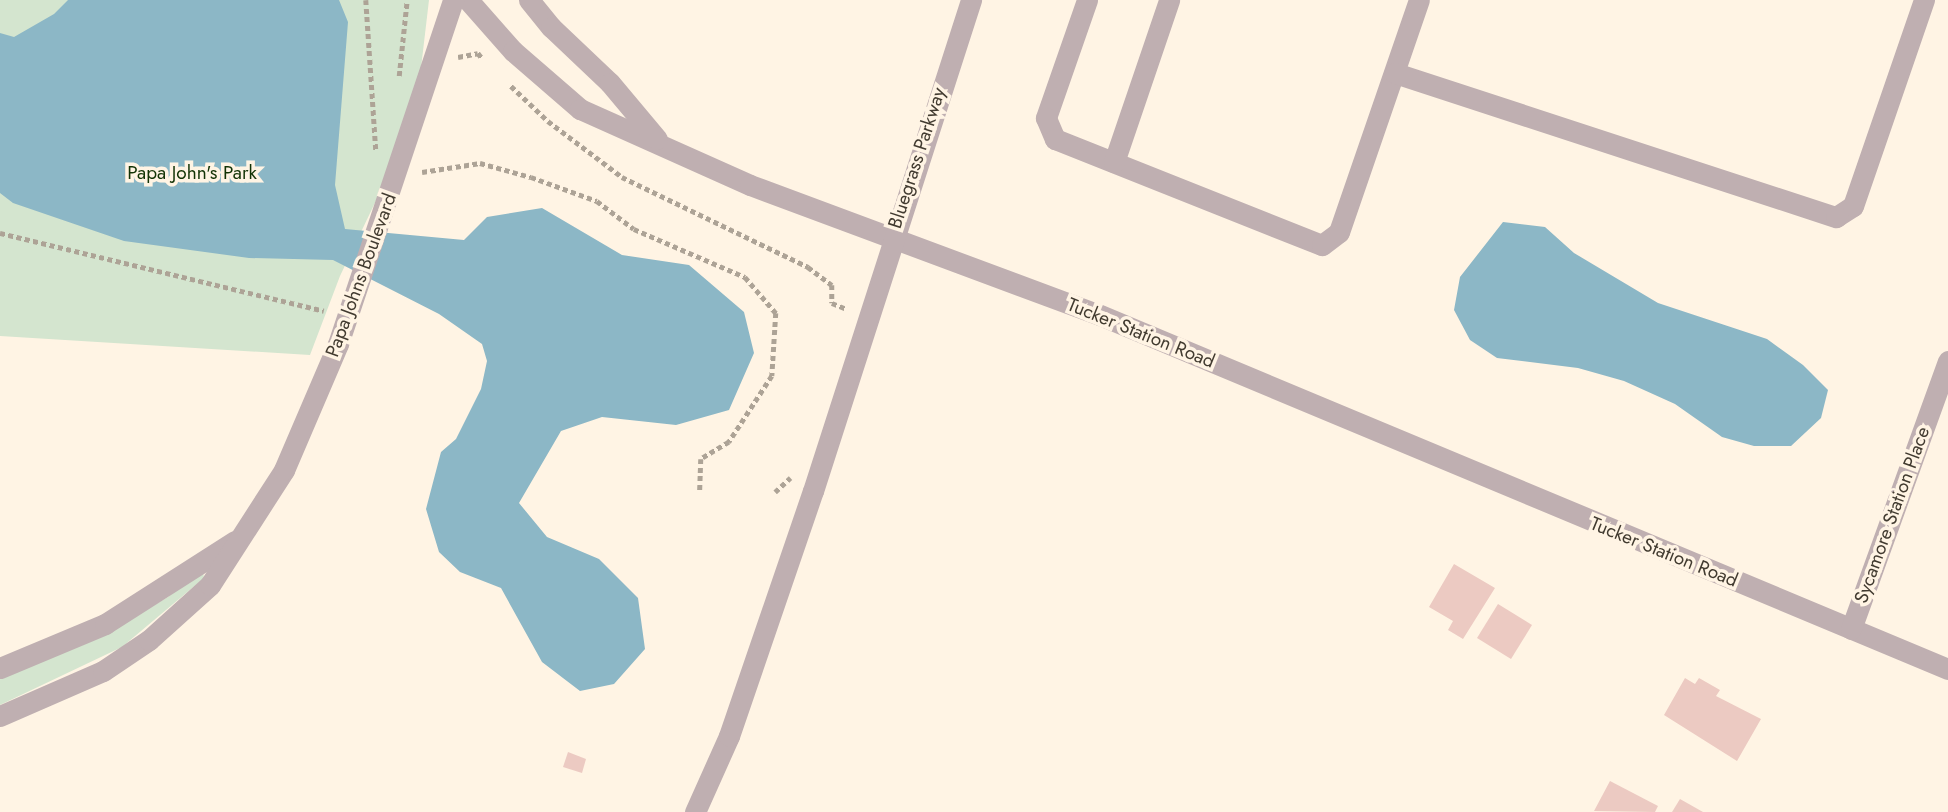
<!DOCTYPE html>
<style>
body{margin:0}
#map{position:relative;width:1948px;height:812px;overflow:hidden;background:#fff4e4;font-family:Jost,sans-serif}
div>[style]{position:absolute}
.green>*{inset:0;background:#d4e5cf}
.water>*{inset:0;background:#8cb7c6}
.building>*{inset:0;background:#eccac2}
.path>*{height:4.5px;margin-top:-2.25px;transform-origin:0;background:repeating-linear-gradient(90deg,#ada396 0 5px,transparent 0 8.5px)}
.minor>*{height:21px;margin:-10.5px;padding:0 10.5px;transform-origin:10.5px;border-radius:10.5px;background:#bfafb1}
span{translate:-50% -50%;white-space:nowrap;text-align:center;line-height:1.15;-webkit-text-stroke:7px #fff4e4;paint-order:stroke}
.street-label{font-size:19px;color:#423b30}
.park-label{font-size:19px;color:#123305}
</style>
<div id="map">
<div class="green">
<div style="clip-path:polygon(0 0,429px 0,415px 119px,340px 276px,310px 355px,0 336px)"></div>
<div style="clip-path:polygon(198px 572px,203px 572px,204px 578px,122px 647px,0 705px,0 678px,104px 635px,168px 597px)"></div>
</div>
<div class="water">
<div style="clip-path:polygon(68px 0,339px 0,348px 22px,335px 185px,345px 229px,464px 240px,487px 217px,542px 208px,622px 255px,689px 265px,744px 312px,754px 353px,729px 410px,676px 425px,602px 417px,561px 431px,519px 503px,547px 537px,599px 559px,638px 598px,645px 649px,614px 684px,580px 691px,542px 662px,501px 588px,460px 572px,439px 552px,426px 509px,441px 452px,456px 439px,481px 389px,487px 361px,482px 344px,439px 314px,333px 260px,249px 258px,124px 241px,13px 203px,0 193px,0 33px,14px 37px,54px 14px)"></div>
<div style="clip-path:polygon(1503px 222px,1545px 227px,1574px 253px,1658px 303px,1767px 339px,1803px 365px,1828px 390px,1821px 418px,1791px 446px,1754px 446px,1722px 437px,1675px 404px,1624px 381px,1578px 368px,1497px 358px,1470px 340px,1454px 310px,1460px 277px)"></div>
</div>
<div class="building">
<div style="clip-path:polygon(1454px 564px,1495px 588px,1463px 639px,1448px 630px,1453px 621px,1429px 607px)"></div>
<div style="clip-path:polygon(1498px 604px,1532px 625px,1511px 659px,1477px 638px)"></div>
<div style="clip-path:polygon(1685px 678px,1695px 684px,1699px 678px,1720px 690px,1716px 696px,1761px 719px,1737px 761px,1664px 715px)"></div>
<div style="clip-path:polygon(568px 752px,586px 759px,582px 773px,563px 767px)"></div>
<div style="clip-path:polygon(1610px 781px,1658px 806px,1655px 812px,1594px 811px)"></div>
<div style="clip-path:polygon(1680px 799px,1703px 812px,1672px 812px)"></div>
</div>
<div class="path">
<div style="left:366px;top:0;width:151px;rotate:86.2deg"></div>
<div style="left:458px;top:57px;width:20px;rotate:-11deg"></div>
<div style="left:478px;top:53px;width:6px;rotate:51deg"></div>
<div style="left:399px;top:76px;width:76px;rotate:-84deg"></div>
<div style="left:511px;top:86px;width:51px;rotate:43.4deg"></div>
<div style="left:548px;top:121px;width:93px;rotate:37.1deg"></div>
<div style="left:622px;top:177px;width:207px;rotate:25.8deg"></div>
<div style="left:808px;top:267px;width:30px;rotate:37deg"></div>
<div style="left:832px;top:285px;width:18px;rotate:90deg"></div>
<div style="left:832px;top:303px;width:16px;rotate:22deg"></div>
<div style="left:422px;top:172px;width:59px;rotate:-8.8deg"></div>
<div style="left:480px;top:163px;width:53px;rotate:15.4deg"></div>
<div style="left:531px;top:177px;width:70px;rotate:20deg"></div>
<div style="left:597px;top:201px;width:46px;rotate:37.1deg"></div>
<div style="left:634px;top:229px;width:121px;rotate:23.4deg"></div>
<div style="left:745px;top:277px;width:48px;rotate:49.3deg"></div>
<div style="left:776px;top:313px;width:63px;rotate:93.6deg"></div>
<div style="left:772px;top:376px;width:79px;rotate:123.1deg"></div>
<div style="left:729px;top:442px;width:33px;rotate:149deg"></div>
<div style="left:701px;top:459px;width:32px;rotate:92deg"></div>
<div style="left:0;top:233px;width:333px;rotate:13.5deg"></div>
<div style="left:775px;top:492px;width:21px;rotate:-43deg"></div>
</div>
<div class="minor">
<div style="left:468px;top:0;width:68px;rotate:48.6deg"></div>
<div style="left:513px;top:51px;width:89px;rotate:40.9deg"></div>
<div style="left:580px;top:109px;width:186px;rotate:24.1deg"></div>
<div style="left:750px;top:185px;width:373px;rotate:20.4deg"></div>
<div style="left:1100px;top:315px;width:919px;rotate:22.66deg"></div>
<div style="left:529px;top:0;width:35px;rotate:51deg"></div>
<div style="left:551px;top:27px;width:81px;rotate:43.5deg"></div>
<div style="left:610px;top:83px;width:73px;rotate:50deg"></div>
<div style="left:1087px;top:0;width:125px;rotate:109.2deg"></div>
<div style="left:1046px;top:118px;width:23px;rotate:67deg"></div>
<div style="left:1055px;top:139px;width:287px;rotate:21.7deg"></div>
<div style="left:1322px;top:245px;width:21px;rotate:-37deg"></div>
<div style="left:1339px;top:232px;width:245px;rotate:-71deg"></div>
<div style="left:1395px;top:73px;width:464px;rotate:18.1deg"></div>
<div style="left:1836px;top:217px;width:20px;rotate:-33deg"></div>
<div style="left:1853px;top:206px;width:218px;rotate:-71deg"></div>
<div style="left:1114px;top:162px;width:171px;rotate:-71.2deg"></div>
<div style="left:1851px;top:629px;width:285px;rotate:-70.1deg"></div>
<div style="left:0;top:668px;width:114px;rotate:-22.7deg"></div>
<div style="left:105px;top:624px;width:154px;rotate:-32.6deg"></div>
<div style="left:0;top:716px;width:112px;rotate:-23.6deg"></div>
<div style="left:103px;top:671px;width:55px;rotate:-34deg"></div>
<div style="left:149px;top:640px;width:82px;rotate:-42deg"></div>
<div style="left:210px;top:585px;width:137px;rotate:-57.2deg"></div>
<div style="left:284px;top:470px;width:137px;rotate:-66.8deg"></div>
<div style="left:338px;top:344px;width:363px;rotate:-71.5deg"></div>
<div style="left:695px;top:812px;width:83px;rotate:-65.9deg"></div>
<div style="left:729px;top:736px;width:259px;rotate:-71.1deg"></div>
<div style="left:813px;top:491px;width:516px;rotate:-72.16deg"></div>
</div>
<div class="street-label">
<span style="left:917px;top:158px;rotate:-72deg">Bluegrass Parkway</span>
<span style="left:361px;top:275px;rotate:-70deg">Papa Johns Boulevard</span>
<span style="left:1141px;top:333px;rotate:22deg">Tucker Station Road</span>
<span style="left:1892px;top:515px;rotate:-70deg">Sycamore Station Place</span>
<span style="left:1664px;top:552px;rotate:22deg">Tucker Station Road</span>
</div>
<div class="park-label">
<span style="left:192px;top:173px">Papa John's Park</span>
</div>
</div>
